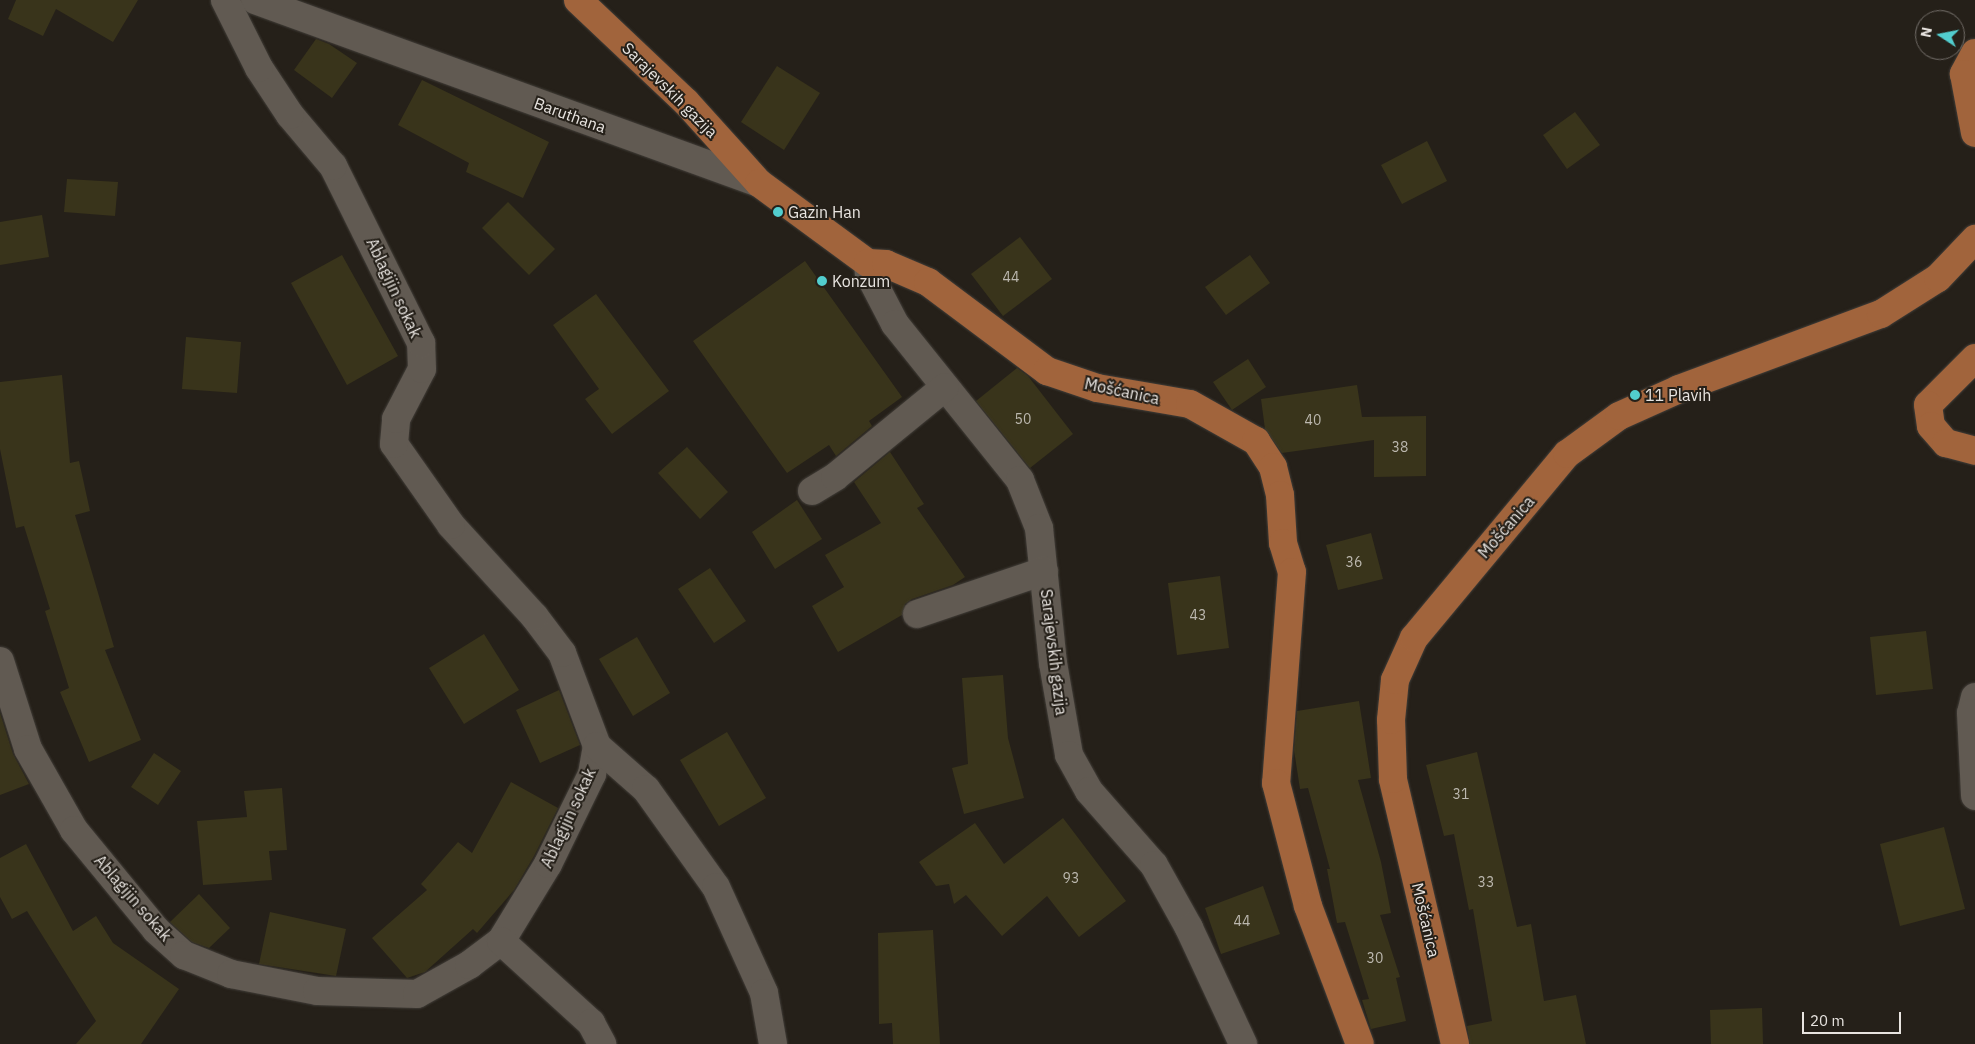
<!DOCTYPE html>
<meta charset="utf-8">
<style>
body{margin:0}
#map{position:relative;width:1975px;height:1044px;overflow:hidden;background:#252019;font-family:"IBM Plex Sans",sans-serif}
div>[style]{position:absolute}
.building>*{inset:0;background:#39341b}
.roads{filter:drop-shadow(0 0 1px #423e39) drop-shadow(0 0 1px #423e39)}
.minor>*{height:28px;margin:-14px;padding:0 14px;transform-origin:14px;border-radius:14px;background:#615a52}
.major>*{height:28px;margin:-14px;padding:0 14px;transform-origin:14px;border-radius:14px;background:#a1643c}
.dots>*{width:14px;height:14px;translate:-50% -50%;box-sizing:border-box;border:2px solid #252019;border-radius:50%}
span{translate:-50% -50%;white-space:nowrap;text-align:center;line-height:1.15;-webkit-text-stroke:4px #252019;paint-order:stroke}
.number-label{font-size:14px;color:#bcb8af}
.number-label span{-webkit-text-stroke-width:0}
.street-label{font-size:16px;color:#e8e4e0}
.poi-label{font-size:16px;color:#e8e4e0}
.left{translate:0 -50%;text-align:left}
.north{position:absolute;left:1915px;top:10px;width:50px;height:50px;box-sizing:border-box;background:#252019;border:1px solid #736e69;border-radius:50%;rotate:281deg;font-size:14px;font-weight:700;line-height:20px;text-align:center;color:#e8e4e0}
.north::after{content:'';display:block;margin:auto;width:18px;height:22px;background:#52cdce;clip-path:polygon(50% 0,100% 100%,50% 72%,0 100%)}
.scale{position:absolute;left:1802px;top:1012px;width:99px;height:22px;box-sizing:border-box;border:2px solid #e8e4e0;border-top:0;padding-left:6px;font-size:15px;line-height:18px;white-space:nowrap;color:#e8e4e0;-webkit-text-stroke:4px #252019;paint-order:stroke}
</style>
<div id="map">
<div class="building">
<div style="clip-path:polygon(16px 0,138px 0,113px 42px,56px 9px,43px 36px,8px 19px)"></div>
<div style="clip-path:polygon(316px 39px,329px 44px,357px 63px,332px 98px,294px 70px)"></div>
<div style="clip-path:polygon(777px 66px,820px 93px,784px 150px,741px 122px)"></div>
<div style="clip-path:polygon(422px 80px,549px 142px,523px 198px,466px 172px,469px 163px,398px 125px)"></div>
<div style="clip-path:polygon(1575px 112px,1600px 145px,1567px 169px,1543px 135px)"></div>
<div style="clip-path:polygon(1427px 141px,1447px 181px,1402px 204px,1381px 165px)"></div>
<div style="clip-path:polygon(67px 179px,118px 182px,115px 216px,64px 212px)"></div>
<div style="clip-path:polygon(508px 202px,555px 249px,529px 275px,482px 228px)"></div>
<div style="clip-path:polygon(42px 215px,49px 257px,0 265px,0 222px)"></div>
<div style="clip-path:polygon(1020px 237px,1052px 279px,1003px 316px,971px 274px)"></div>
<div style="clip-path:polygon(342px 255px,398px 356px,347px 385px,291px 283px)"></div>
<div style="clip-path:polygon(1250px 255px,1270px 283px,1226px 315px,1205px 287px)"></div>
<div style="clip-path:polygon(805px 261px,902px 397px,869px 421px,872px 426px,836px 456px,829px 445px,787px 473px,693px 341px)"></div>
<div style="clip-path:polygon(596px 294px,669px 391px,612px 434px,585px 399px,599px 389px,553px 325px)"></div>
<div style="clip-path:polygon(186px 337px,241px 342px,237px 393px,182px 389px)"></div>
<div style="clip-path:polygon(1248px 359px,1266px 387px,1232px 410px,1213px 382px)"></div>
<div style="clip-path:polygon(1017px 368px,1028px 376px,1073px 434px,1030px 468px,976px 401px)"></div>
<div style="clip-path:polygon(62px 375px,70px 463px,79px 461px,90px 511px,75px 515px,114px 647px,105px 650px,141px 740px,89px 762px,60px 692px,69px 688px,45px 611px,50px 609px,24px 526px,16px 528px,0 449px,0 382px)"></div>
<div style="clip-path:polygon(1357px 385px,1362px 417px,1426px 416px,1426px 476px,1374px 477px,1374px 440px,1282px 453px,1265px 429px,1261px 399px)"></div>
<div style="clip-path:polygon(687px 447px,728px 492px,700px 519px,658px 473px)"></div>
<div style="clip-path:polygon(890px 452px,924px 504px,917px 508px,965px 577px,953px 585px,912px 599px,905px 604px,902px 615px,838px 652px,812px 606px,844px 587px,825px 555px,881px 523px,854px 482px)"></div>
<div style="clip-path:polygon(797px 500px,822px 539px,775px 569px,752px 532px)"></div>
<div style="clip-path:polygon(1371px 533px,1383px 579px,1338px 590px,1326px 545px)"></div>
<div style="clip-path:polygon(710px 568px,746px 621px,714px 643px,678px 589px)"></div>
<div style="clip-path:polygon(1220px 576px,1229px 648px,1177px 655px,1168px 583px)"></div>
<div style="clip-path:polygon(1926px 631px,1933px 689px,1876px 695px,1870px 637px)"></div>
<div style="clip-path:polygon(484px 634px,519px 690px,464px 724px,429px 668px)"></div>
<div style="clip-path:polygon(637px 637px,670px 693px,633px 716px,599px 659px)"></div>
<div style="clip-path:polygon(1003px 675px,1008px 738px,1024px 798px,964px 814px,952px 768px,968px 764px,962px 678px)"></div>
<div style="clip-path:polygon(559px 690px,580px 745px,540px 763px,516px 710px)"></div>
<div style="clip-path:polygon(1359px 701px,1371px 778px,1358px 780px,1381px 862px,1391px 913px,1380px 915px,1400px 977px,1396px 978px,1406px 1021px,1371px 1029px,1362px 1000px,1369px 999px,1345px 922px,1337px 923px,1327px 869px,1330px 869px,1308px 788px,1300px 789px,1294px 750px,1297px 711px)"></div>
<div style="clip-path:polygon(0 713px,13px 754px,29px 784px,0 795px)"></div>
<div style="clip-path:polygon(727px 732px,766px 798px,719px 826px,680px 760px)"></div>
<div style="clip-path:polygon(1477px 752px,1517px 927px,1531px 924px,1544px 1001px,1576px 995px,1586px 1044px,1470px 1044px,1467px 1026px,1492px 1021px,1473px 909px,1469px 910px,1454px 834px,1444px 836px,1426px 765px)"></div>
<div style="clip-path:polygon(154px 753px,181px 771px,158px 805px,131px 787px)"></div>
<div style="clip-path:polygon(511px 782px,558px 808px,534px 856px,514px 890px,477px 933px,473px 929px,425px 972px,407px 978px,372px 938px,427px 890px,421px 884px,458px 842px,472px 853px)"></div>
<div style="clip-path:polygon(282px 788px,287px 850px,269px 851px,272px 880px,203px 885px,197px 821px,247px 817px,244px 791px)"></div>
<div style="clip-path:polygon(1063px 818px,1126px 901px,1079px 937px,1047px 896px,1002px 936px,966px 895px,954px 904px,949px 884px,936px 886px,919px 862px,975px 823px,1004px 864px)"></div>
<div style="clip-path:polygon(1944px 827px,1965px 909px,1900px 926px,1880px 844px)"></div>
<div style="clip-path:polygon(26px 844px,73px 931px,96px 916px,113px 943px,179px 989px,141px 1044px,76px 1044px,96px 1021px,27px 911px,12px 919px,0 897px,0 858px)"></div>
<div style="clip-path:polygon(1263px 886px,1280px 934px,1221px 954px,1205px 908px)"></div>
<div style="clip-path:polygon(199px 894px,230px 928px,209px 948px,192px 942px,170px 922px)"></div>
<div style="clip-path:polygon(270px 912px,346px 929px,336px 976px,259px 964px)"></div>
<div style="clip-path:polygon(933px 930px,940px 1044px,893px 1044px,892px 1023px,879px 1024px,878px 933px)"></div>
<div style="clip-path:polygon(1762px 1008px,1763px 1044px,1711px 1044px,1710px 1010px)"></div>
</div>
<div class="roads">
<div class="minor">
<div style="left:255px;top:0;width:536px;rotate:19.96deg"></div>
<div style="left:868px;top:263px;width:11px;rotate:85deg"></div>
<div style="left:869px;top:274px;width:56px;rotate:62.5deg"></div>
<div style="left:895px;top:324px;width:200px;rotate:51.3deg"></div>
<div style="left:1020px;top:480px;width:52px;rotate:68.4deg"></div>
<div style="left:1039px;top:528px;width:136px;rotate:84.1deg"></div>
<div style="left:1053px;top:663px;width:93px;rotate:80.1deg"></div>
<div style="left:1069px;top:755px;width:41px;rotate:60.9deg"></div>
<div style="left:1089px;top:791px;width:98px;rotate:48.7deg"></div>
<div style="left:1154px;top:865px;width:72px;rotate:60.9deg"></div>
<div style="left:1189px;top:928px;width:128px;rotate:65deg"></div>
<div style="left:812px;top:491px;width:27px;rotate:-31deg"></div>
<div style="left:835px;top:477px;width:142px;rotate:-39.3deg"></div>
<div style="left:917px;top:614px;width:134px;rotate:-18.7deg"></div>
<div style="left:0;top:661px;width:92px;rotate:72.3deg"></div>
<div style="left:28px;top:749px;width:93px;rotate:60.4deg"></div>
<div style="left:74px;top:830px;width:129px;rotate:50.6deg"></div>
<div style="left:156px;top:930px;width:38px;rotate:42deg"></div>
<div style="left:184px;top:955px;width:51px;rotate:22deg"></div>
<div style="left:231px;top:974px;width:88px;rotate:11.2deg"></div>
<div style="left:317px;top:991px;width:100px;rotate:1.7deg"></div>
<div style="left:417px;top:994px;width:60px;rotate:-29.1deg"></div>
<div style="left:469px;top:965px;width:40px;rotate:-37deg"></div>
<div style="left:501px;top:941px;width:90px;rotate:-58.6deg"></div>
<div style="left:548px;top:864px;width:100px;rotate:-63.9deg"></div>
<div style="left:592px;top:774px;width:28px;rotate:-80deg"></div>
<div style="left:597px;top:746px;width:99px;rotate:-110.6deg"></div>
<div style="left:562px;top:653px;width:46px;rotate:-127.1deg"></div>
<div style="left:534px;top:616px;width:123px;rotate:-132.4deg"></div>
<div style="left:451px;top:525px;width:99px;rotate:-125.1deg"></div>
<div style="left:394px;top:444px;width:25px;rotate:-85deg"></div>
<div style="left:396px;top:419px;width:56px;rotate:-62.5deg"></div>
<div style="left:422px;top:369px;width:26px;rotate:-92deg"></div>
<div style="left:421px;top:343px;width:198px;rotate:-116.4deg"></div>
<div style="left:333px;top:166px;width:67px;rotate:-130.1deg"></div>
<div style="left:290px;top:115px;width:56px;rotate:-123.4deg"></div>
<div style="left:259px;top:68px;width:76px;rotate:-116.6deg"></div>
<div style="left:1975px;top:697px;width:16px;rotate:104deg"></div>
<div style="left:1971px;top:713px;width:83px;rotate:87.2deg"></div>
<div style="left:597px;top:746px;width:65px;rotate:41.3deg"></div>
<div style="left:646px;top:789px;width:120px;rotate:54.5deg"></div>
<div style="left:716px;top:887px;width:116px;rotate:65.6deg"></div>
<div style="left:764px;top:993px;width:52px;rotate:80deg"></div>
<div style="left:501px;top:941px;width:122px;rotate:42.3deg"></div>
<div style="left:591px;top:1023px;width:24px;rotate:62deg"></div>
</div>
<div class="major">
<div style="left:578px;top:0;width:149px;rotate:43.4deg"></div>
<div style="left:686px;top:102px;width:109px;rotate:48deg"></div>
<div style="left:759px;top:183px;width:135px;rotate:36.3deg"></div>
<div style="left:868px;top:263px;width:18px;rotate:3deg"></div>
<div style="left:886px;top:264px;width:46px;rotate:23.2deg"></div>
<div style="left:928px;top:282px;width:149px;rotate:36.8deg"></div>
<div style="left:1047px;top:371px;width:53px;rotate:18.8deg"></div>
<div style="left:1097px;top:388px;width:94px;rotate:9.8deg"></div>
<div style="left:1190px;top:404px;width:76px;rotate:29.3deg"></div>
<div style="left:1256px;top:441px;width:31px;rotate:57deg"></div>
<div style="left:1273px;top:467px;width:29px;rotate:76deg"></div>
<div style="left:1280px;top:495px;width:48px;rotate:86.4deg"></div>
<div style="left:1283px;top:543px;width:30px;rotate:73deg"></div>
<div style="left:1292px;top:572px;width:212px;rotate:94.3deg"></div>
<div style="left:1276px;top:783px;width:127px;rotate:75.4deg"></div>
<div style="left:1308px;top:906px;width:147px;rotate:69.4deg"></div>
<div style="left:1975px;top:53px;width:24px;rotate:118deg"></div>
<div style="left:1964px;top:74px;width:60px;rotate:79.4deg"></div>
<div style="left:1975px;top:358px;width:66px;rotate:135deg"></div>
<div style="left:1928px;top:405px;width:21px;rotate:82deg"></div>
<div style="left:1931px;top:426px;width:23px;rotate:49deg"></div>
<div style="left:1946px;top:443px;width:30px;rotate:15deg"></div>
<div style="left:1455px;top:1044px;width:272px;rotate:-103.2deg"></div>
<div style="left:1393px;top:779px;width:59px;rotate:-91.9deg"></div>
<div style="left:1391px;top:720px;width:40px;rotate:-84.3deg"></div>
<div style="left:1395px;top:680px;width:46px;rotate:-65.7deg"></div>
<div style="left:1414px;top:638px;width:239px;rotate:-50.3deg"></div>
<div style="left:1567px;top:454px;width:64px;rotate:-36.2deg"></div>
<div style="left:1619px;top:416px;width:66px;rotate:-24.2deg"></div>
<div style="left:1679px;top:389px;width:215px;rotate:-20.4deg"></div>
<div style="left:1881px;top:314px;width:67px;rotate:-32.3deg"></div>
<div style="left:1938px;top:278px;width:54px;rotate:-46.5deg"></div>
</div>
</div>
<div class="dots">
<div style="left:778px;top:212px;background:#52cdce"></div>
<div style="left:822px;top:281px;background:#52cdce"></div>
<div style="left:1635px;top:395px;background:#52cdce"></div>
</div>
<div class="number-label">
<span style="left:1011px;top:277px">44</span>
<span style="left:1023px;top:419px">50</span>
<span style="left:1313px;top:420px">40</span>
<span style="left:1400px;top:447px">38</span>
<span style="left:1354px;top:562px">36</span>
<span style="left:1198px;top:615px">43</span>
<span style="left:1461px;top:794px">31</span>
<span style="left:1071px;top:878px">93</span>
<span style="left:1486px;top:882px">33</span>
<span style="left:1242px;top:921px">44</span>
<span style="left:1375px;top:958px">30</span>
</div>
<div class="street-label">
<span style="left:670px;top:90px;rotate:45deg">Sarajevskih gazija</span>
<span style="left:570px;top:115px;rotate:20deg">Baruthana</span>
<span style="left:394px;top:288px;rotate:65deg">Ablagijin sokak</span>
<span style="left:1122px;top:391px;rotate:12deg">Mošćanica</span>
<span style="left:1506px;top:527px;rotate:-49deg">Mošćanica</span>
<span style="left:1054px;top:652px;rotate:83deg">Sarajevskih gazija</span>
<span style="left:568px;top:818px;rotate:-65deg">Ablagijin sokak</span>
<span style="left:133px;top:898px;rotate:49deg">Ablagijin sokak</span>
<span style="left:1426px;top:920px;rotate:77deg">Mošćanica</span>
</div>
<div class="poi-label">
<span class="left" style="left:788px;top:212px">Gazin Han</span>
<span class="left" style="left:832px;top:281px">Konzum</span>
<span class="left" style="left:1645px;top:395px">11 Plavih</span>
</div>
<div class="north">N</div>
<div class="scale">20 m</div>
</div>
